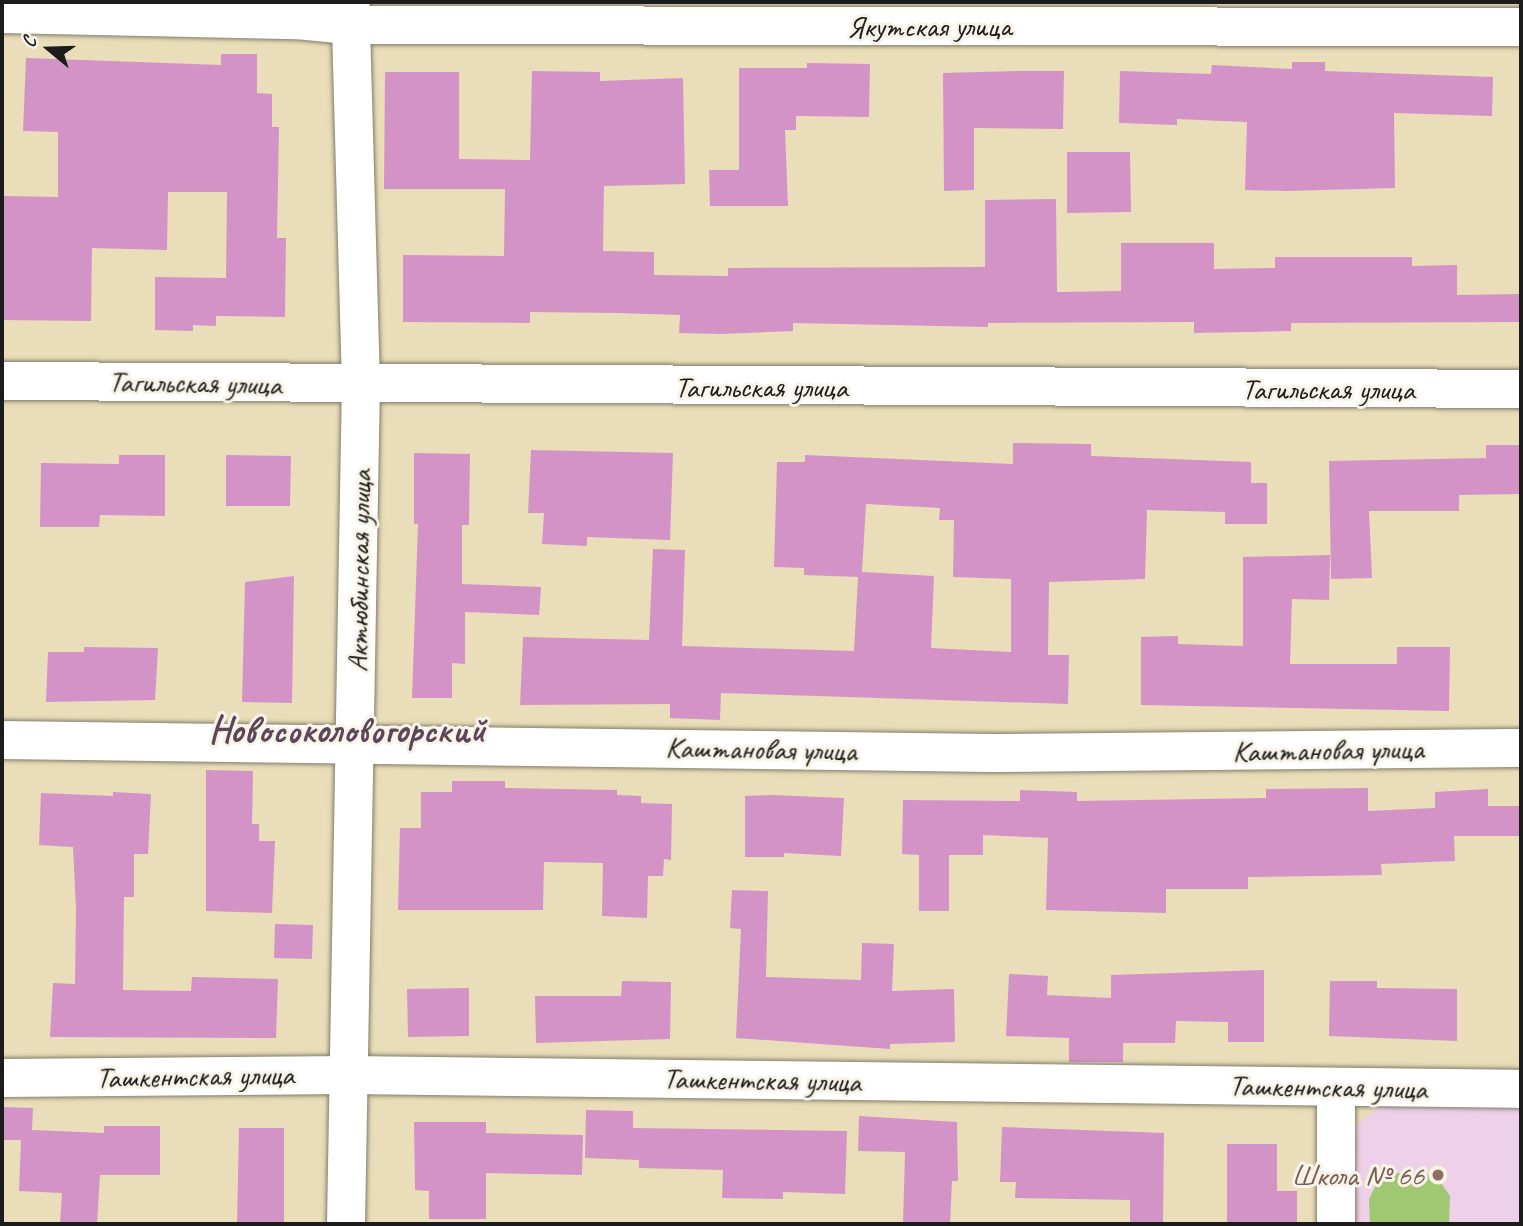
<!DOCTYPE html>
<meta charset="utf-8">
<style>
body{margin:0}
#map{position:relative;width:1523px;height:1226px;overflow:hidden;background:#e9deb9;font-family:Caveat,sans-serif}
div>[style]{position:absolute}
.built>*{inset:0;background:#eed0e8}
.green>*{inset:0;background:#a0c772}
.building>*{inset:0;background:#d493c7}
.roads{filter:drop-shadow(0 0 2px #827d6a) drop-shadow(0 0 2px #827d6a)}
.minor>*{height:38px;margin:-19px;padding:0 19px;transform-origin:19px;border-radius:19px;background:#fff}
.dots>*{width:19px;height:19px;translate:-50% -50%;box-sizing:border-box;border:4px solid #f7f3e8;border-radius:50%}
span{translate:-50% -50%;white-space:nowrap;text-align:center;line-height:1.15;-webkit-text-stroke:6px #f7f3e8;paint-order:stroke}
.street-label{font-size:30px;color:#1c1c1c}
.education-label{font-size:30px;color:#785e54}
.right{translate:-100% -50%;text-align:right}
.district-label{font-size:37px;color:#5c4658;font-weight:700}
.frame{position:absolute;inset:0;border:4px solid #1c1c1c;pointer-events:none}
.north{position:absolute;left:14px;top:14px;width:70px;height:70px;-webkit-text-stroke:5px #f7f3e8;paint-order:stroke;rotate:289deg;font-size:19px;font-weight:700;line-height:28px;text-align:center;color:#1c1c1c}
.north::after{content:'';display:block;margin:auto;width:24px;height:32px;background:#1c1c1c;clip-path:polygon(50% 0,100% 100%,50% 72%,0 100%)}
</style>
<div id="map">
<div class="built">
<div style="clip-path:polygon(1382px 1105px,1521px 1105px,1521px 1224px,1355px 1224px,1356px 1125px)"></div>
</div>
<div class="green">
<div style="clip-path:polygon(1392px 1173px,1425px 1174px,1438px 1179px,1450px 1196px,1449px 1224px,1370px 1224px,1369px 1199px,1377px 1183px)"></div>
</div>
<div class="building">
<div style="clip-path:polygon(221px 54px,257px 54px,257px 93px,272px 94px,272px 127px,279px 127px,277px 238px,286px 238px,285px 317px,216px 316px,216px 326px,193px 325px,193px 331px,155px 330px,155px 277px,226px 278px,227px 192px,168px 192px,167px 250px,92px 248px,91px 321px,2px 320px,2px 196px,58px 197px,58px 132px,23px 131px,26px 58px,221px 65px)"></div>
<div style="clip-path:polygon(1292px 62px,1325px 62px,1325px 71px,1493px 77px,1492px 116px,1394px 113px,1395px 188px,1287px 191px,1245px 190px,1247px 122px,1177px 119px,1177px 125px,1119px 123px,1120px 71px,1211px 74px,1212px 65px,1292px 69px)"></div>
<div style="clip-path:polygon(807px 63px,870px 64px,869px 117px,796px 116px,796px 130px,785px 130px,788px 206px,710px 206px,709px 170px,739px 170px,739px 68px,807px 68px)"></div>
<div style="clip-path:polygon(532px 71px,600px 72px,600px 81px,683px 78px,685px 184px,604px 186px,603px 251px,654px 252px,654px 275px,728px 276px,728px 268px,985px 267px,985px 200px,1056px 199px,1057px 292px,1121px 291px,1121px 243px,1214px 243px,1214px 269px,1275px 268px,1275px 257px,1412px 257px,1412px 266px,1457px 265px,1457px 295px,1521px 294px,1521px 322px,1291px 323px,1291px 331px,1194px 333px,1194px 322px,988px 323px,988px 327px,793px 323px,793px 331px,721px 334px,679px 333px,680px 315px,618px 313px,530px 312px,530px 323px,403px 322px,403px 255px,504px 256px,505px 189px,384px 189px,385px 72px,459px 72px,459px 159px,530px 160px)"></div>
<div style="clip-path:polygon(1016px 71px,1064px 71px,1063px 129px,974px 128px,974px 190px,944px 191px,943px 73px)"></div>
<div style="clip-path:polygon(1067px 152px,1130px 152px,1131px 212px,1067px 213px)"></div>
<div style="clip-path:polygon(evenodd,1013px 443px,1091px 444px,1091px 456px,1251px 462px,1251px 483px,1267px 483px,1267px 524px,1225px 524px,1225px 512px,1147px 510px,1145px 579px,1049px 582px,1048px 655px,1069px 655px,1068px 704px,721px 693px,720px 720px,670px 718px,670px 704px,520px 705px,523px 637px,649px 640px,653px 549px,685px 550px,682px 646px,854px 651px,858px 577px,804px 575px,804px 568px,774px 567px,777px 462px,805px 462px,805px 455px,1013px 464px,1013px 443px,866px 504px,940px 508px,939px 520px,954px 520px,953px 577px,1011px 579px,1011px 652px,931px 648px,934px 576px,862px 572px,866px 504px)"></div>
<div style="clip-path:polygon(1486px 445px,1521px 445px,1521px 494px,1459px 495px,1459px 511px,1369px 511px,1372px 578px,1331px 579px,1329px 461px,1486px 458px)"></div>
<div style="clip-path:polygon(531px 450px,673px 453px,670px 540px,587px 537px,587px 546px,542px 544px,544px 513px,528px 513px)"></div>
<div style="clip-path:polygon(414px 453px,470px 454px,469px 525px,462px 525px,462px 584px,541px 587px,539px 615px,465px 612px,465px 664px,452px 663px,452px 698px,412px 698px,418px 524px,414px 524px)"></div>
<div style="clip-path:polygon(119px 455px,165px 455px,165px 516px,100px 515px,99px 527px,40px 527px,41px 463px,119px 464px)"></div>
<div style="clip-path:polygon(226px 455px,291px 456px,290px 506px,226px 506px)"></div>
<div style="clip-path:polygon(1330px 555px,1329px 600px,1292px 599px,1290px 664px,1397px 664px,1397px 647px,1450px 647px,1449px 711px,1141px 705px,1141px 637px,1178px 636px,1178px 644px,1243px 646px,1243px 557px)"></div>
<div style="clip-path:polygon(294px 576px,292px 703px,242px 702px,245px 582px)"></div>
<div style="clip-path:polygon(84px 647px,158px 648px,155px 700px,46px 702px,48px 652px,84px 652px)"></div>
<div style="clip-path:polygon(206px 770px,253px 771px,252px 824px,259px 824px,259px 841px,275px 841px,272px 913px,206px 911px)"></div>
<div style="clip-path:polygon(452px 781px,505px 781px,505px 788px,617px 790px,617px 795px,641px 796px,641px 803px,672px 804px,671px 860px,664px 859px,663px 876px,648px 876px,647px 918px,602px 916px,603px 863px,544px 862px,543px 910px,398px 910px,400px 828px,421px 828px,421px 792px,452px 792px)"></div>
<div style="clip-path:polygon(1368px 788px,1368px 811px,1435px 808px,1435px 792px,1488px 789px,1488px 806px,1521px 806px,1521px 836px,1454px 836px,1455px 861px,1381px 864px,1382px 875px,1248px 877px,1248px 889px,1166px 889px,1166px 913px,1046px 910px,1048px 838px,983px 835px,983px 855px,949px 855px,949px 911px,919px 911px,919px 855px,902px 854px,903px 800px,1020px 801px,1020px 790px,1077px 792px,1077px 801px,1266px 798px,1266px 789px)"></div>
<div style="clip-path:polygon(113px 792px,151px 794px,148px 854px,134px 854px,134px 897px,124px 897px,123px 990px,191px 991px,192px 977px,278px 979px,276px 1038px,50px 1037px,53px 983px,75px 984px,76px 908px,73px 847px,39px 845px,41px 793px,113px 796px)"></div>
<div style="clip-path:polygon(772px 795px,844px 798px,841px 856px,784px 853px,784px 857px,745px 857px,745px 796px)"></div>
<div style="clip-path:polygon(732px 890px,768px 891px,766px 977px,861px 980px,862px 943px,894px 944px,892px 991px,954px 989px,955px 1042px,890px 1044px,890px 1049px,736px 1038px,741px 929px,730px 928px)"></div>
<div style="clip-path:polygon(275px 924px,313px 925px,312px 959px,274px 958px)"></div>
<div style="clip-path:polygon(1264px 970px,1264px 1042px,1228px 1042px,1228px 1022px,1176px 1021px,1175px 1043px,1123px 1043px,1123px 1062px,1069px 1062px,1069px 1038px,1006px 1036px,1009px 974px,1048px 976px,1047px 995px,1111px 998px,1111px 975px)"></div>
<div style="clip-path:polygon(622px 981px,671px 982px,670px 1039px,536px 1043px,535px 996px,621px 996px)"></div>
<div style="clip-path:polygon(1330px 981px,1377px 981px,1377px 988px,1457px 989px,1457px 1041px,1329px 1036px)"></div>
<div style="clip-path:polygon(469px 988px,469px 1036px,408px 1037px,407px 989px)"></div>
<div style="clip-path:polygon(3px 1107px,33px 1108px,32px 1130px,104px 1133px,104px 1126px,160px 1126px,160px 1175px,100px 1175px,97px 1224px,60px 1224px,62px 1193px,19px 1191px,21px 1140px,2px 1140px)"></div>
<div style="clip-path:polygon(586px 1110px,633px 1111px,633px 1128px,847px 1131px,845px 1194px,783px 1192px,783px 1199px,722px 1198px,723px 1170px,639px 1168px,639px 1160px,585px 1158px)"></div>
<div style="clip-path:polygon(859px 1116px,957px 1122px,958px 1181px,952px 1181px,950px 1224px,903px 1224px,905px 1152px,858px 1151px)"></div>
<div style="clip-path:polygon(414px 1122px,486px 1122px,486px 1133px,583px 1135px,582px 1175px,486px 1173px,486px 1219px,429px 1219px,429px 1191px,415px 1190px)"></div>
<div style="clip-path:polygon(1002px 1127px,1164px 1133px,1163px 1224px,1130px 1224px,1130px 1200px,1015px 1198px,1016px 1182px,1000px 1182px)"></div>
<div style="clip-path:polygon(239px 1128px,284px 1128px,284px 1224px,237px 1224px)"></div>
<div style="clip-path:polygon(1227px 1144px,1277px 1144px,1277px 1191px,1297px 1191px,1297px 1224px,1227px 1224px)"></div>
</div>
<div class="roads">
<div class="minor">
<div style="left:2px;top:14px;width:295px;rotate:1.2deg"></div>
<div style="left:297px;top:20px;width:52px;rotate:5.5deg"></div>
<div style="left:349px;top:25px;width:1172px;rotate:0.1deg"></div>
<div style="left:2px;top:381px;width:1519px;rotate:0.3deg"></div>
<div style="left:2px;top:740px;width:989px;rotate:0.75deg"></div>
<div style="left:991px;top:753px;width:530px;rotate:-0.54deg"></div>
<div style="left:2px;top:1078px;width:346px;rotate:-0.5deg"></div>
<div style="left:348px;top:1075px;width:1173px;rotate:0.68deg"></div>
<div style="left:346px;top:1224px;width:839px;rotate:-88.98deg"></div>
<div style="left:361px;top:385px;width:383px;rotate:-91.6deg"></div>
<div style="left:1336px;top:1224px;width:137px;rotate:-90deg"></div>
</div>
</div>
<div class="dots">
<div style="left:1438px;top:1175px;background:#8d6e63"></div>
</div>
<div class="street-label">
<span style="left:929px;top:26px">Якутская улица</span>
<span style="left:195px;top:383px;rotate:1deg">Тагильская улица</span>
<span style="left:761px;top:387px">Тагильская улица</span>
<span style="left:1328px;top:389px">Тагильская улица</span>
<span style="left:359px;top:571px;rotate:-89deg">Актюбинская улица</span>
<span style="left:761px;top:749px;rotate:1deg">Каштановая улица</span>
<span style="left:1328px;top:750px;rotate:-1deg">Каштановая улица</span>
<span style="left:195px;top:1076px;rotate:-1deg">Ташкентская улица</span>
<span style="left:762px;top:1080px;rotate:1deg">Ташкентская улица</span>
<span style="left:1328px;top:1087px;rotate:1deg">Ташкентская улица</span>
</div>
<div class="education-label">
<span class="right" style="left:1424px;top:1175px">Школа № 66</span>
</div>
<div class="district-label">
<span style="left:347px;top:730px">Новосоколовогорский</span>
</div>
<div class="frame"></div>
<div class="north">С</div>
</div>
